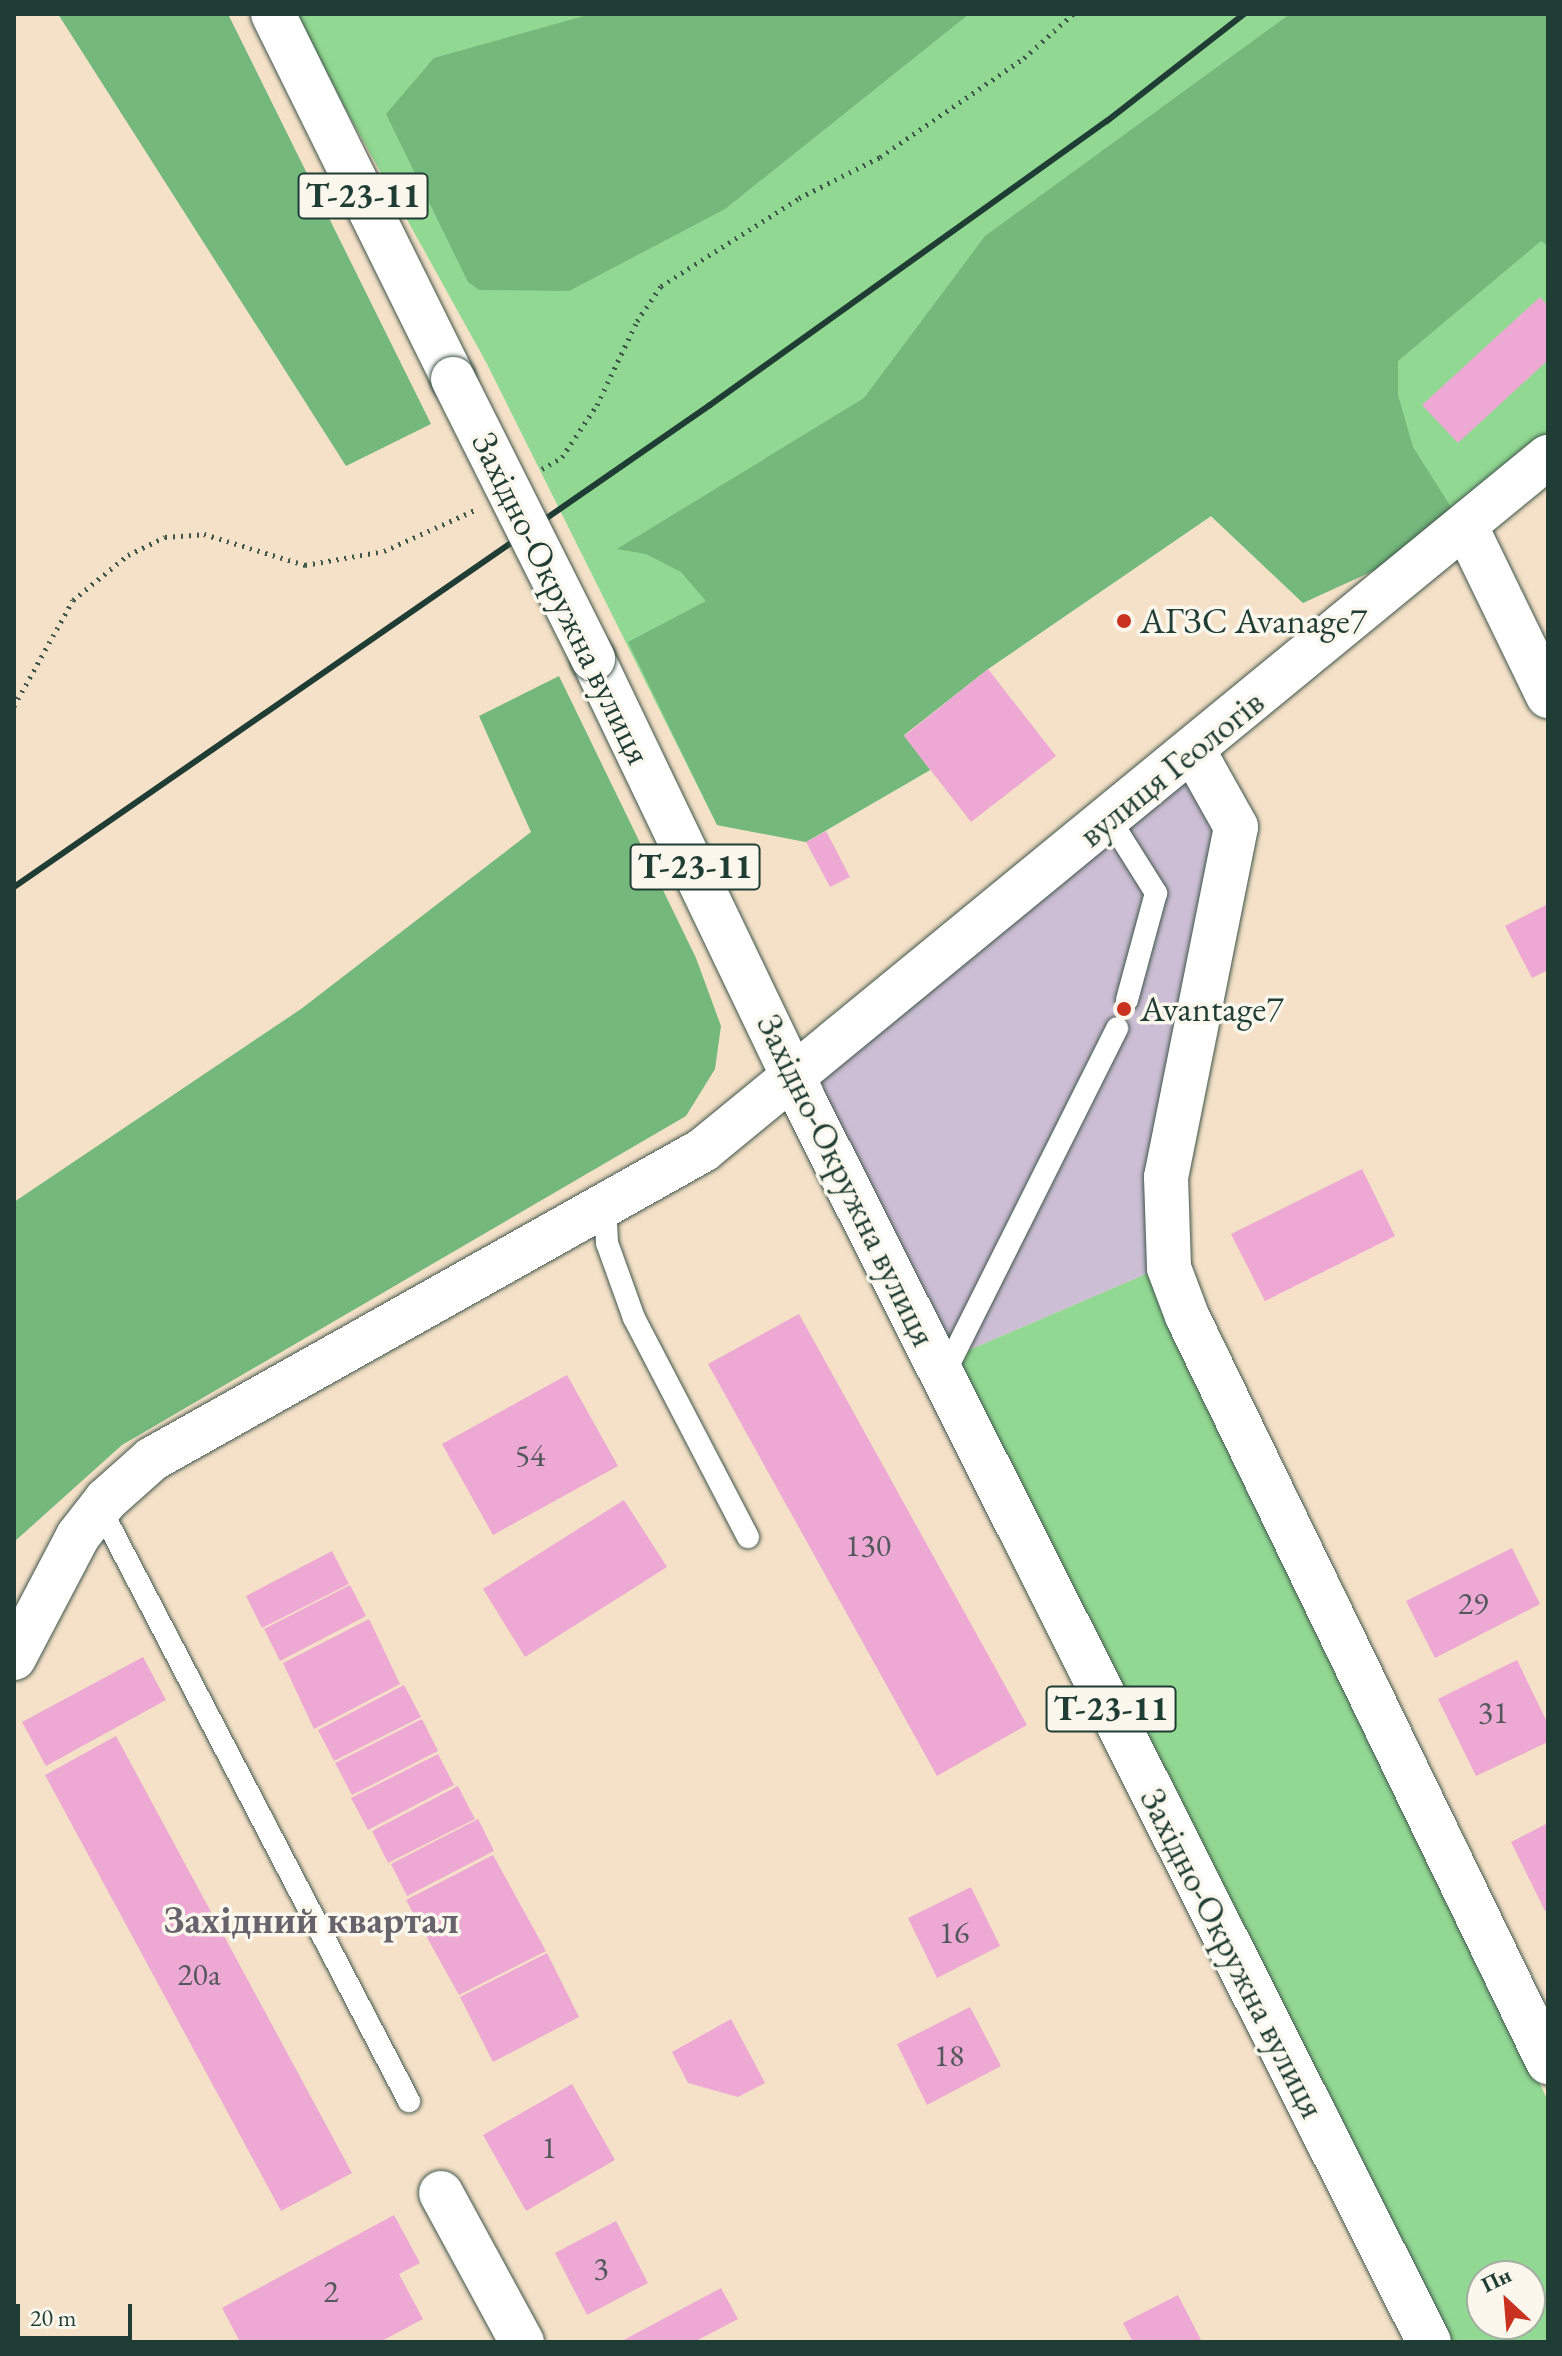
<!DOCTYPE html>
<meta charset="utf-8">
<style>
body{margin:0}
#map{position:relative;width:1562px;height:2356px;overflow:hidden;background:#f5e1c8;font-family:"EB Garamond",serif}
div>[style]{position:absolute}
.industrial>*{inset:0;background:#ccbed4}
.green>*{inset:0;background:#91d892}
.forest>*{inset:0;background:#74b87c}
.building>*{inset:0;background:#eda9d3}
.path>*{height:5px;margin-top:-2.5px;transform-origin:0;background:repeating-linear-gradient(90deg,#3f564a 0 2px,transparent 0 8px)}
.roads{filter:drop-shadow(0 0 2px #3f564a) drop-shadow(0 0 2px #3f564a)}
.service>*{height:22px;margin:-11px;padding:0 11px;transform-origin:11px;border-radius:11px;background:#fff}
.minor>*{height:44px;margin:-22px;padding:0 22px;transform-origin:22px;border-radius:22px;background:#fff}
.primary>*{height:44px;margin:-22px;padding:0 22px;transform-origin:22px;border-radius:22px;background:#fff}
.rail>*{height:6px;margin:-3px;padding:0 3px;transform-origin:3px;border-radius:3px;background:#1f3d34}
.bridges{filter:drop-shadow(0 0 2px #3f564a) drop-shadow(0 0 2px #3f564a)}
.primary-bridge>*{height:44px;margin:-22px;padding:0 22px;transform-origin:22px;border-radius:22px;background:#fff}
.dots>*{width:22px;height:22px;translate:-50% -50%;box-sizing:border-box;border:4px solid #fbf7ec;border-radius:50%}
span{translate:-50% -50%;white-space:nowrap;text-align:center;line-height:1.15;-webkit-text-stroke:7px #fbf7ec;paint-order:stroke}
.number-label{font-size:32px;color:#52585c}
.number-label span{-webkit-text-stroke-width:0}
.shield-label span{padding:2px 6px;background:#fbf7ec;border:2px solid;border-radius:6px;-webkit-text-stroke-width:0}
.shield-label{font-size:34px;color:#1f3d34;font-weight:700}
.street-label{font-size:36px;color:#1f3d34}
.poi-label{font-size:36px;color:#1f3d34}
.left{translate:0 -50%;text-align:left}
.neighbourhood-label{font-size:38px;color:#67636c;font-weight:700}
.frame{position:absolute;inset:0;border:16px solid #1f3d34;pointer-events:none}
.north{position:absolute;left:1466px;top:2260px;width:80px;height:80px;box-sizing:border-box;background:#fbf7ec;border:2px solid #a3ada2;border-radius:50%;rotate:334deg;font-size:22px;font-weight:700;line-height:32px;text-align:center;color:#1f3d34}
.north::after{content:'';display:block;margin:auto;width:28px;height:36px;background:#c8321e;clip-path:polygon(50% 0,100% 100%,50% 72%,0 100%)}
.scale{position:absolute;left:16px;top:2304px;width:116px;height:36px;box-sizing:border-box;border:4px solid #1f3d34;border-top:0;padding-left:10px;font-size:24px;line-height:28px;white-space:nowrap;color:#1f3d34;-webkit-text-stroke:6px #fbf7ec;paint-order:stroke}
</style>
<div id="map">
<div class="industrial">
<div style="clip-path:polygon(1187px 773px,1218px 829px,1153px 1271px,953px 1357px,813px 1078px)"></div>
</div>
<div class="green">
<div style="clip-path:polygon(293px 14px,1548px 14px,1548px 436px,1456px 515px,1303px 603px,1211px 516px,988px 669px,904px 735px,930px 770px,806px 842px,717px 825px,486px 362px)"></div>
<div style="clip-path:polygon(evenodd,1153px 1271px,1548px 2101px,1548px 2342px,1449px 2342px,953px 1357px,1153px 1271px,1482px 2276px,1530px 2276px,1530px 2324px,1482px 2324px,1482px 2276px)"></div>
</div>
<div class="forest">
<div style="clip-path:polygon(58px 14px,228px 14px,431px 424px,346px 466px)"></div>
<div style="clip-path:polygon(591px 14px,969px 14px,725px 209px,569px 291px,479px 290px,468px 282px,386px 114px,434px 58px)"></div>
<div style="clip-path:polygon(1290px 14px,1548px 14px,1548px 246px,1541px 241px,1398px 361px,1398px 395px,1413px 447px,1456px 515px,1395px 561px,1303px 603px,1211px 516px,988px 669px,904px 735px,930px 770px,806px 842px,717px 825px,628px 642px,706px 601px,681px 572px,646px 554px,617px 549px,864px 398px,985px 236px)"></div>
<div style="clip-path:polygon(559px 676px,696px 958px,721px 1026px,715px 1069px,686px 1116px,122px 1445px,14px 1542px,14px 1202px,301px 1009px,531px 832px,479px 716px)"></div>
</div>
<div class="building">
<div style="clip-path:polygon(1540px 297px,1548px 306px,1548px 360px,1458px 443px,1422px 405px)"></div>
<div style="clip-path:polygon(988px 669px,1056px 756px,971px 822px,904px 736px)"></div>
<div style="clip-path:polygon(826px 831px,850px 877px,830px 887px,806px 842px)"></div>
<div style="clip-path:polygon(1548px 904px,1548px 970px,1532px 978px,1505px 926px)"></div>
<div style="clip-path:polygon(1362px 1169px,1395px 1236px,1265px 1301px,1231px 1234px)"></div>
<div style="clip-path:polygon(799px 1314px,1027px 1725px,937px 1776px,708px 1364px)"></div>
<div style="clip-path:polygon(567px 1375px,618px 1466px,493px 1535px,442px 1444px)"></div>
<div style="clip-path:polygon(624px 1500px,667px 1567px,525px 1657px,483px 1589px)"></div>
<div style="clip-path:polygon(1512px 1548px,1540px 1604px,1435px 1658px,1406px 1601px)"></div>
<div style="clip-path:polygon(332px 1551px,349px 1584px,262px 1628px,246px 1596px)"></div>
<div style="clip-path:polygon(350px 1585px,366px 1616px,280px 1661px,264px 1629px)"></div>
<div style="clip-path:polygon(369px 1619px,400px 1684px,314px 1729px,283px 1663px)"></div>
<div style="clip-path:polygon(143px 1657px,166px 1700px,46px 1766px,22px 1722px)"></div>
<div style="clip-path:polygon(1517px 1660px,1548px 1724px,1548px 1742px,1476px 1776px,1438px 1699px)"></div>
<div style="clip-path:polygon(404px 1685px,421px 1717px,334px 1761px,318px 1730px)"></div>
<div style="clip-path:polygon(422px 1719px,438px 1751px,352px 1795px,335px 1763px)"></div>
<div style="clip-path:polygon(116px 1736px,352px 2173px,281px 2211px,45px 1775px)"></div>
<div style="clip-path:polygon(438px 1754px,454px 1785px,368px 1830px,351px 1798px)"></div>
<div style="clip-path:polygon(458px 1786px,475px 1819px,388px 1863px,372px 1831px)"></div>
<div style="clip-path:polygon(478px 1819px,494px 1851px,407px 1896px,391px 1864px)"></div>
<div style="clip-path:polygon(1548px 1823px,1548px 1910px,1545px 1911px,1511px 1842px)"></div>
<div style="clip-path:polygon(493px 1855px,546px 1951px,459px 1995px,406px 1900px)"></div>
<div style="clip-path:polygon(971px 1887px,1000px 1946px,937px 1978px,908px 1918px)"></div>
<div style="clip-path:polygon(547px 1953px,579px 2017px,493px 2062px,460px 1997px)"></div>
<div style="clip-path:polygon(970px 2007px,1001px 2066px,927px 2105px,897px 2044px)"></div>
<div style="clip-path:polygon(731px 2019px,765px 2083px,738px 2097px,688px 2083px,672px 2052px)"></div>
<div style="clip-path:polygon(572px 2084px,615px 2160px,526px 2211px,483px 2135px)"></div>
<div style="clip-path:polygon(394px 2215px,420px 2263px,399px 2274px,423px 2319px,380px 2342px,240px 2342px,222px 2308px)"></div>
<div style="clip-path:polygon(616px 2221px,648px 2283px,587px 2315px,555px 2253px)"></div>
<div style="clip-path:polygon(721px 2288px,738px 2319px,694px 2342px,620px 2342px)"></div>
<div style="clip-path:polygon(1178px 2295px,1202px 2342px,1133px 2342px,1123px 2323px)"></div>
</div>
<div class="path">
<div style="left:542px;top:469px;width:23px;rotate:-31deg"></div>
<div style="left:562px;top:457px;width:63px;rotate:-56.1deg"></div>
<div style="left:597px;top:405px;width:93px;rotate:-64.5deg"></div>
<div style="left:637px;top:321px;width:42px;rotate:-55.6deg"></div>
<div style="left:661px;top:286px;width:164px;rotate:-32.5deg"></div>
<div style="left:799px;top:198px;width:91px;rotate:-26.8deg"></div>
<div style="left:880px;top:157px;width:175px;rotate:-34.5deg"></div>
<div style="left:1024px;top:58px;width:66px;rotate:-41.9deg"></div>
<div style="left:14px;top:706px;width:121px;rotate:-60.9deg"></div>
<div style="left:73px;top:600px;width:71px;rotate:-39.3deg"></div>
<div style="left:128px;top:555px;width:41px;rotate:-25.9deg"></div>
<div style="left:165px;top:537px;width:39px;rotate:-4deg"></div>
<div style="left:204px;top:534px;width:106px;rotate:17.1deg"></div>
<div style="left:305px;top:565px;width:80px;rotate:-10deg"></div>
<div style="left:384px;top:551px;width:100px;rotate:-24.3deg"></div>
</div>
<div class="roads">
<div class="service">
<div style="left:1109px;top:818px;width:89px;rotate:57.9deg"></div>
<div style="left:1156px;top:893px;width:111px;rotate:105.2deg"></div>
<div style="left:605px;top:1203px;width:40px;rotate:87.1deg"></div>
<div style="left:607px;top:1243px;width:80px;rotate:70.2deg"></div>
<div style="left:634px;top:1318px;width:247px;rotate:62.5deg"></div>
<div style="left:943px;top:1376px;width:389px;rotate:-63.4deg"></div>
<div style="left:100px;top:1508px;width:669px;rotate:62.48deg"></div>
</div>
<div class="minor">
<div style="left:1466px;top:527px;width:188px;rotate:64.1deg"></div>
<div style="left:1193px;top:750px;width:88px;rotate:60.8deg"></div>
<div style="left:1236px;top:827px;width:357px;rotate:101.3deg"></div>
<div style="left:1166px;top:1177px;width:91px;rotate:88.1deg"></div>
<div style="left:1169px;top:1268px;width:51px;rotate:69.4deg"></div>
<div style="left:1187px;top:1316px;width:829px;rotate:64.18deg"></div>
<div style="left:14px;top:1658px;width:138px;rotate:-62.3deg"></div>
<div style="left:78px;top:1536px;width:46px;rotate:-52.1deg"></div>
<div style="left:106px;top:1500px;width:62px;rotate:-41.7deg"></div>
<div style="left:152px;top:1459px;width:632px;rotate:-29.28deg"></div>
<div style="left:703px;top:1150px;width:1093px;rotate:-39.36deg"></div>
<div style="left:441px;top:2193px;width:170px;rotate:61.5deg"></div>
</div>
<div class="primary">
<div style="left:273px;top:14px;width:407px;rotate:63.7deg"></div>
<div style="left:593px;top:659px;width:484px;rotate:64.4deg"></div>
<div style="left:802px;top:1096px;width:1395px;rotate:63.29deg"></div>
</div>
</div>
<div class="rail">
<div style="left:14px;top:887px;width:847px;rotate:-34.7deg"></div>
<div style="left:710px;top:405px;width:488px;rotate:-35.6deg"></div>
<div style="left:1107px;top:121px;width:174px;rotate:-38deg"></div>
</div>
<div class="bridges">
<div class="primary-bridge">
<div style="left:453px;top:379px;width:313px;rotate:63.4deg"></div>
</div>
</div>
<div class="dots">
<div style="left:1124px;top:621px;background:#c8321e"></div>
<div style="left:1124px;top:1009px;background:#c8321e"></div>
</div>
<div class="number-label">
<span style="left:530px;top:1455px">54</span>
<span style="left:868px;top:1545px">130</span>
<span style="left:1473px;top:1603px">29</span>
<span style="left:1493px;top:1712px">31</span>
<span style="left:954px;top:1932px">16</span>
<span style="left:199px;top:1974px">20а</span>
<span style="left:949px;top:2055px">18</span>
<span style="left:549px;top:2147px">1</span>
<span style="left:601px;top:2268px">3</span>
<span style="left:331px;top:2291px">2</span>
</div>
<div class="shield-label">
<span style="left:363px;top:196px">Т-23-11</span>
<span style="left:695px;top:867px">Т-23-11</span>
<span style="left:1111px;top:1709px">Т-23-11</span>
</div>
<div class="street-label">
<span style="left:562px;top:598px;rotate:64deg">Західно-Окружна вулиця</span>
<span style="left:1171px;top:768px;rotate:-39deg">вулиця Геологів</span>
<span style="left:847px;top:1180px;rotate:64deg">Західно-Окружна вулиця</span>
<span style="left:1233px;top:1953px;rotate:63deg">Західно-Окружна вулиця</span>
</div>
<div class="poi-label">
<span class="left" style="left:1140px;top:621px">АГЗС Avanage7</span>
<span class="left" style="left:1140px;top:1009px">Avantage7</span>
</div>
<div class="neighbourhood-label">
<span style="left:311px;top:1920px">Західний квартал</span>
</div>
<div class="frame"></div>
<div class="north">Пн</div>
<div class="scale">20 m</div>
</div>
